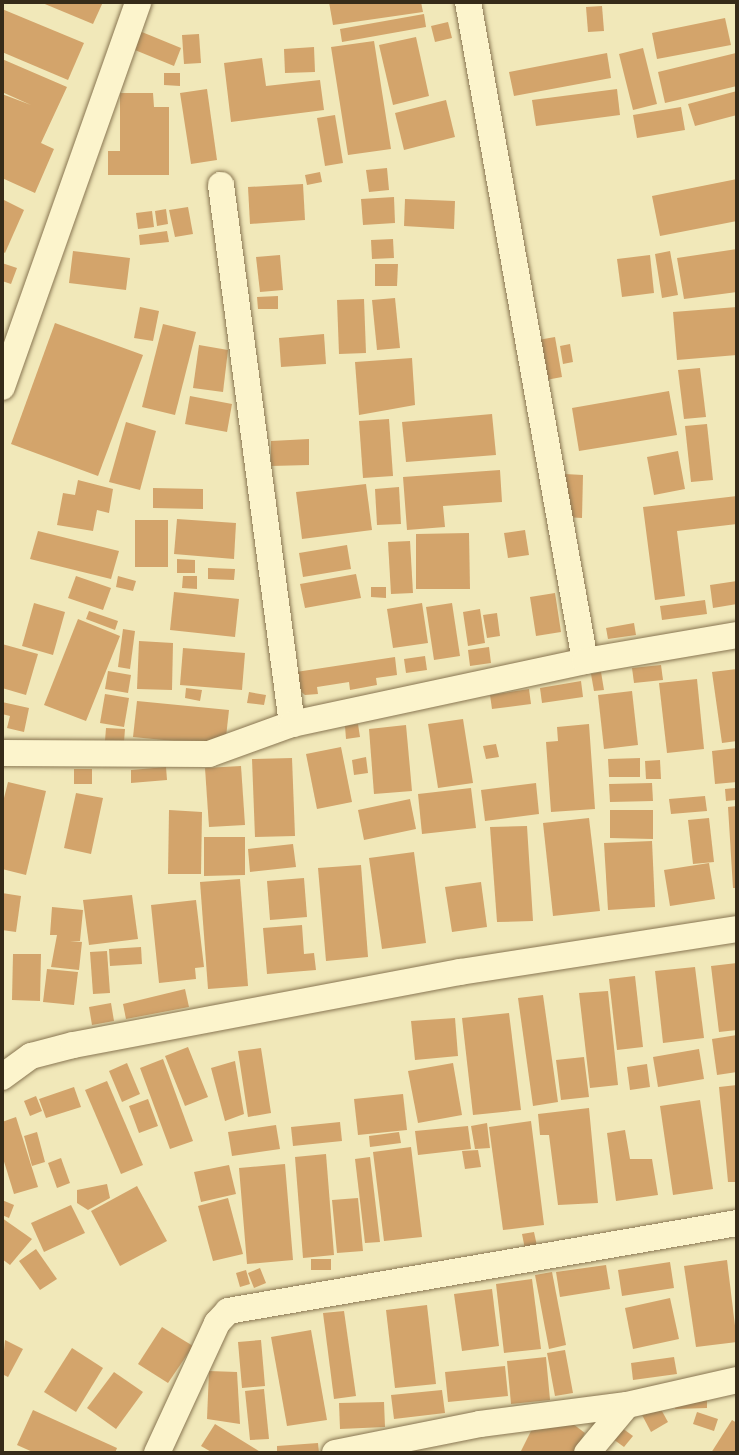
<!DOCTYPE html>
<style>
body{margin:0}
#map{position:relative;width:739px;height:1455px;overflow:hidden;background:#f1e8b9;font-family:"Noto Serif",serif}
div>[style]{position:absolute}
.building>*{inset:0;background:#d3a46b}
.roads{filter:drop-shadow(0 0 2px #897652) drop-shadow(0 0 2px #897652)}
.minor>*{height:26px;margin:-13px;padding:0 13px;transform-origin:13px;border-radius:13px;background:#fcf4cc}
span{translate:-50% -50%;white-space:nowrap;text-align:center;line-height:1.15;-webkit-text-stroke:6px #f8f1c9;paint-order:stroke}
.frame{position:absolute;inset:0;border:4px solid #362b19;pointer-events:none}
</style>
<div id="map">
<div class="building">
<div style="clip-path:polygon(40px 2px,103px 2px,93px 24px)"></div>
<div style="clip-path:polygon(329px 2px,421px 2px,423px 12px,333px 25px)"></div>
<div style="clip-path:polygon(602px 6px,604px 31px,588px 32px,586px 7px)"></div>
<div style="clip-path:polygon(2px 9px,84px 43px,68px 80px,2px 52px)"></div>
<div style="clip-path:polygon(424px 14px,426px 27px,342px 42px,340px 29px)"></div>
<div style="clip-path:polygon(725px 18px,731px 45px,657px 59px,652px 33px)"></div>
<div style="clip-path:polygon(448px 22px,452px 38px,435px 42px,431px 26px)"></div>
<div style="clip-path:polygon(137px 30px,181px 48px,174px 66px,130px 48px)"></div>
<div style="clip-path:polygon(199px 34px,201px 63px,184px 64px,182px 35px)"></div>
<div style="clip-path:polygon(416px 37px,429px 96px,393px 105px,379px 45px)"></div>
<div style="clip-path:polygon(374px 41px,391px 149px,348px 155px,331px 47px)"></div>
<div style="clip-path:polygon(314px 47px,315px 72px,285px 73px,284px 49px)"></div>
<div style="clip-path:polygon(643px 48px,657px 104px,633px 110px,619px 54px)"></div>
<div style="clip-path:polygon(607px 53px,611px 78px,514px 96px,509px 72px)"></div>
<div style="clip-path:polygon(736px 53px,737px 86px,665px 103px,658px 72px)"></div>
<div style="clip-path:polygon(262px 58px,266px 86px,320px 80px,324px 110px,231px 122px,224px 63px)"></div>
<div style="clip-path:polygon(2px 59px,67px 87px,41px 143px,54px 149px,35px 193px,2px 178px,2px 94px,31px 105px,2px 92px)"></div>
<div style="clip-path:polygon(164px 73px,180px 73px,180px 86px,164px 85px)"></div>
<div style="clip-path:polygon(207px 89px,217px 160px,191px 164px,180px 93px)"></div>
<div style="clip-path:polygon(617px 89px,620px 115px,536px 126px,532px 100px)"></div>
<div style="clip-path:polygon(737px 91px,737px 115px,695px 126px,688px 104px)"></div>
<div style="clip-path:polygon(120px 93px,153px 93px,154px 107px,169px 107px,169px 175px,108px 175px,108px 151px,120px 151px)"></div>
<div style="clip-path:polygon(446px 100px,455px 137px,404px 150px,395px 113px)"></div>
<div style="clip-path:polygon(681px 107px,685px 130px,637px 138px,633px 115px)"></div>
<div style="clip-path:polygon(335px 115px,343px 163px,325px 166px,317px 118px)"></div>
<div style="clip-path:polygon(387px 168px,389px 190px,369px 192px,366px 170px)"></div>
<div style="clip-path:polygon(320px 172px,322px 182px,307px 185px,305px 175px)"></div>
<div style="clip-path:polygon(737px 179px,737px 221px,660px 236px,652px 196px)"></div>
<div style="clip-path:polygon(303px 184px,305px 220px,250px 224px,248px 187px)"></div>
<div style="clip-path:polygon(394px 197px,395px 223px,363px 225px,361px 199px)"></div>
<div style="clip-path:polygon(2px 199px,24px 210px,5px 253px,2px 251px)"></div>
<div style="clip-path:polygon(405px 199px,455px 201px,454px 229px,404px 226px)"></div>
<div style="clip-path:polygon(188px 207px,193px 234px,175px 237px,169px 210px)"></div>
<div style="clip-path:polygon(166px 209px,168px 224px,157px 226px,155px 211px)"></div>
<div style="clip-path:polygon(152px 211px,154px 227px,138px 229px,136px 213px)"></div>
<div style="clip-path:polygon(167px 231px,169px 242px,140px 245px,139px 235px)"></div>
<div style="clip-path:polygon(393px 239px,394px 258px,372px 259px,371px 240px)"></div>
<div style="clip-path:polygon(737px 249px,737px 292px,684px 299px,677px 258px)"></div>
<div style="clip-path:polygon(73px 251px,130px 258px,126px 290px,69px 283px)"></div>
<div style="clip-path:polygon(670px 251px,678px 295px,662px 298px,655px 254px)"></div>
<div style="clip-path:polygon(280px 255px,283px 290px,260px 292px,256px 257px)"></div>
<div style="clip-path:polygon(650px 255px,654px 293px,622px 297px,617px 259px)"></div>
<div style="clip-path:polygon(2px 263px,17px 268px,11px 284px,2px 281px)"></div>
<div style="clip-path:polygon(375px 264px,398px 264px,397px 286px,375px 286px)"></div>
<div style="clip-path:polygon(278px 296px,278px 309px,258px 309px,257px 297px)"></div>
<div style="clip-path:polygon(395px 298px,400px 348px,377px 350px,372px 300px)"></div>
<div style="clip-path:polygon(364px 299px,366px 353px,339px 354px,337px 300px)"></div>
<div style="clip-path:polygon(140px 307px,159px 311px,153px 341px,134px 338px)"></div>
<div style="clip-path:polygon(737px 307px,737px 355px,677px 360px,673px 312px)"></div>
<div style="clip-path:polygon(55px 323px,143px 355px,98px 476px,11px 444px)"></div>
<div style="clip-path:polygon(163px 324px,196px 332px,175px 415px,142px 407px)"></div>
<div style="clip-path:polygon(324px 334px,326px 364px,281px 367px,279px 338px)"></div>
<div style="clip-path:polygon(555px 337px,562px 377px,546px 380px,538px 340px)"></div>
<div style="clip-path:polygon(570px 344px,573px 362px,563px 364px,560px 346px)"></div>
<div style="clip-path:polygon(199px 345px,228px 350px,223px 392px,193px 388px)"></div>
<div style="clip-path:polygon(412px 358px,415px 405px,359px 415px,355px 362px)"></div>
<div style="clip-path:polygon(700px 368px,706px 417px,684px 419px,678px 370px)"></div>
<div style="clip-path:polygon(669px 391px,677px 435px,579px 451px,572px 408px)"></div>
<div style="clip-path:polygon(190px 396px,232px 404px,227px 432px,185px 424px)"></div>
<div style="clip-path:polygon(492px 414px,496px 455px,406px 462px,402px 422px)"></div>
<div style="clip-path:polygon(389px 419px,393px 476px,363px 478px,359px 421px)"></div>
<div style="clip-path:polygon(126px 422px,156px 431px,140px 490px,109px 482px)"></div>
<div style="clip-path:polygon(707px 424px,713px 480px,691px 482px,685px 426px)"></div>
<div style="clip-path:polygon(309px 439px,309px 465px,271px 466px,271px 441px)"></div>
<div style="clip-path:polygon(678px 451px,685px 489px,654px 495px,647px 457px)"></div>
<div style="clip-path:polygon(500px 470px,502px 502px,443px 506px,445px 527px,407px 530px,403px 477px)"></div>
<div style="clip-path:polygon(565px 474px,583px 475px,582px 518px,564px 517px)"></div>
<div style="clip-path:polygon(78px 480px,113px 489px,109px 513px,97px 510px,93px 531px,57px 525px,63px 493px,75px 495px)"></div>
<div style="clip-path:polygon(366px 484px,372px 530px,302px 539px,296px 492px)"></div>
<div style="clip-path:polygon(399px 487px,401px 524px,377px 525px,375px 489px)"></div>
<div style="clip-path:polygon(153px 488px,203px 489px,203px 509px,153px 508px)"></div>
<div style="clip-path:polygon(737px 496px,737px 524px,677px 531px,685px 596px,655px 600px,643px 507px)"></div>
<div style="clip-path:polygon(177px 519px,236px 523px,234px 559px,174px 554px)"></div>
<div style="clip-path:polygon(135px 520px,168px 520px,168px 567px,135px 567px)"></div>
<div style="clip-path:polygon(525px 530px,529px 555px,508px 558px,504px 533px)"></div>
<div style="clip-path:polygon(38px 531px,119px 551px,111px 579px,30px 559px)"></div>
<div style="clip-path:polygon(469px 533px,470px 589px,416px 589px,416px 534px)"></div>
<div style="clip-path:polygon(410px 541px,413px 593px,391px 594px,388px 542px)"></div>
<div style="clip-path:polygon(347px 545px,351px 569px,303px 577px,299px 553px)"></div>
<div style="clip-path:polygon(177px 559px,195px 560px,195px 573px,177px 573px)"></div>
<div style="clip-path:polygon(208px 568px,235px 569px,234px 580px,208px 579px)"></div>
<div style="clip-path:polygon(356px 574px,361px 598px,305px 608px,300px 584px)"></div>
<div style="clip-path:polygon(76px 576px,111px 588px,103px 610px,68px 598px)"></div>
<div style="clip-path:polygon(118px 576px,136px 581px,133px 591px,116px 587px)"></div>
<div style="clip-path:polygon(183px 576px,197px 576px,197px 589px,182px 588px)"></div>
<div style="clip-path:polygon(737px 581px,737px 604px,713px 608px,710px 585px)"></div>
<div style="clip-path:polygon(371px 587px,386px 587px,386px 598px,371px 597px)"></div>
<div style="clip-path:polygon(174px 592px,239px 599px,235px 637px,170px 630px)"></div>
<div style="clip-path:polygon(555px 593px,561px 632px,536px 636px,530px 597px)"></div>
<div style="clip-path:polygon(705px 600px,707px 614px,662px 620px,660px 606px)"></div>
<div style="clip-path:polygon(34px 603px,65px 612px,53px 655px,22px 646px)"></div>
<div style="clip-path:polygon(422px 603px,428px 643px,393px 648px,387px 609px)"></div>
<div style="clip-path:polygon(452px 603px,460px 656px,434px 660px,426px 607px)"></div>
<div style="clip-path:polygon(480px 609px,485px 643px,468px 646px,463px 612px)"></div>
<div style="clip-path:polygon(89px 611px,118px 621px,115px 630px,86px 619px)"></div>
<div style="clip-path:polygon(497px 613px,500px 636px,487px 638px,483px 615px)"></div>
<div style="clip-path:polygon(78px 619px,120px 636px,86px 721px,44px 705px)"></div>
<div style="clip-path:polygon(634px 623px,636px 635px,608px 639px,606px 628px)"></div>
<div style="clip-path:polygon(123px 629px,135px 631px,130px 669px,118px 667px)"></div>
<div style="clip-path:polygon(139px 641px,173px 643px,172px 690px,137px 689px)"></div>
<div style="clip-path:polygon(2px 644px,38px 654px,26px 695px,2px 688px)"></div>
<div style="clip-path:polygon(489px 647px,491px 663px,470px 666px,468px 650px)"></div>
<div style="clip-path:polygon(183px 648px,245px 653px,242px 690px,180px 685px)"></div>
<div style="clip-path:polygon(425px 656px,427px 670px,406px 673px,404px 659px)"></div>
<div style="clip-path:polygon(395px 657px,397px 675px,376px 678px,377px 685px,350px 690px,349px 682px,317px 687px,318px 694px,305px 695px,299px 690px,296px 672px)"></div>
<div style="clip-path:polygon(661px 665px,663px 680px,634px 683px,632px 668px)"></div>
<div style="clip-path:polygon(737px 669px,737px 741px,722px 743px,712px 672px)"></div>
<div style="clip-path:polygon(108px 671px,131px 675px,128px 693px,105px 689px)"></div>
<div style="clip-path:polygon(601px 672px,604px 690px,594px 691px,591px 674px)"></div>
<div style="clip-path:polygon(697px 679px,704px 749px,667px 753px,659px 683px)"></div>
<div style="clip-path:polygon(581px 681px,583px 697px,542px 703px,540px 688px)"></div>
<div style="clip-path:polygon(186px 688px,202px 690px,200px 701px,185px 698px)"></div>
<div style="clip-path:polygon(529px 689px,531px 704px,492px 709px,490px 695px)"></div>
<div style="clip-path:polygon(632px 691px,638px 745px,604px 749px,598px 695px)"></div>
<div style="clip-path:polygon(249px 692px,266px 695px,264px 705px,247px 703px)"></div>
<div style="clip-path:polygon(105px 694px,129px 698px,124px 727px,100px 723px)"></div>
<div style="clip-path:polygon(137px 701px,229px 710px,225px 746px,133px 737px)"></div>
<div style="clip-path:polygon(2px 702px,29px 708px,24px 732px,7px 728px,10px 716px,2px 714px)"></div>
<div style="clip-path:polygon(463px 719px,473px 783px,438px 788px,428px 724px)"></div>
<div style="clip-path:polygon(358px 724px,360px 737px,346px 739px,345px 726px)"></div>
<div style="clip-path:polygon(589px 724px,595px 809px,551px 812px,546px 742px,558px 741px,557px 727px)"></div>
<div style="clip-path:polygon(406px 725px,412px 791px,374px 794px,369px 729px)"></div>
<div style="clip-path:polygon(106px 728px,125px 729px,124px 742px,105px 741px)"></div>
<div style="clip-path:polygon(496px 744px,499px 757px,486px 759px,483px 746px)"></div>
<div style="clip-path:polygon(341px 747px,352px 802px,317px 809px,306px 754px)"></div>
<div style="clip-path:polygon(737px 748px,737px 782px,715px 784px,712px 751px)"></div>
<div style="clip-path:polygon(366px 757px,368px 773px,354px 775px,352px 760px)"></div>
<div style="clip-path:polygon(292px 758px,295px 836px,255px 837px,252px 759px)"></div>
<div style="clip-path:polygon(640px 758px,640px 777px,609px 777px,608px 759px)"></div>
<div style="clip-path:polygon(660px 760px,661px 779px,646px 779px,645px 761px)"></div>
<div style="clip-path:polygon(241px 766px,245px 825px,209px 827px,205px 768px)"></div>
<div style="clip-path:polygon(166px 767px,167px 780px,131px 783px,131px 770px)"></div>
<div style="clip-path:polygon(74px 769px,92px 769px,92px 784px,74px 784px)"></div>
<div style="clip-path:polygon(8px 782px,46px 791px,26px 875px,2px 869px,2px 806px)"></div>
<div style="clip-path:polygon(536px 783px,539px 814px,485px 821px,481px 790px)"></div>
<div style="clip-path:polygon(652px 783px,653px 801px,610px 802px,609px 784px)"></div>
<div style="clip-path:polygon(471px 788px,476px 828px,422px 834px,418px 794px)"></div>
<div style="clip-path:polygon(735px 788px,736px 800px,726px 801px,725px 789px)"></div>
<div style="clip-path:polygon(76px 793px,103px 798px,91px 854px,64px 848px)"></div>
<div style="clip-path:polygon(705px 796px,707px 811px,671px 814px,669px 799px)"></div>
<div style="clip-path:polygon(410px 799px,416px 829px,364px 840px,358px 810px)"></div>
<div style="clip-path:polygon(737px 806px,737px 888px,733px 888px,728px 807px)"></div>
<div style="clip-path:polygon(169px 810px,202px 812px,201px 874px,168px 874px)"></div>
<div style="clip-path:polygon(610px 810px,653px 810px,653px 839px,610px 838px)"></div>
<div style="clip-path:polygon(589px 818px,600px 911px,553px 916px,543px 823px)"></div>
<div style="clip-path:polygon(709px 818px,714px 862px,693px 864px,688px 820px)"></div>
<div style="clip-path:polygon(527px 826px,533px 921px,497px 922px,490px 827px)"></div>
<div style="clip-path:polygon(204px 837px,245px 837px,245px 875px,204px 876px)"></div>
<div style="clip-path:polygon(652px 841px,655px 907px,608px 910px,604px 843px)"></div>
<div style="clip-path:polygon(293px 844px,296px 867px,250px 872px,248px 849px)"></div>
<div style="clip-path:polygon(414px 852px,426px 943px,382px 949px,369px 858px)"></div>
<div style="clip-path:polygon(709px 863px,715px 899px,670px 906px,664px 870px)"></div>
<div style="clip-path:polygon(361px 865px,368px 957px,326px 961px,318px 868px)"></div>
<div style="clip-path:polygon(304px 878px,307px 917px,270px 920px,267px 881px)"></div>
<div style="clip-path:polygon(240px 879px,248px 986px,208px 989px,200px 882px)"></div>
<div style="clip-path:polygon(481px 882px,487px 927px,452px 932px,445px 887px)"></div>
<div style="clip-path:polygon(2px 893px,21px 896px,16px 932px,2px 930px)"></div>
<div style="clip-path:polygon(132px 895px,138px 939px,89px 945px,83px 900px)"></div>
<div style="clip-path:polygon(196px 900px,204px 967px,195px 968px,196px 979px,159px 983px,151px 905px)"></div>
<div style="clip-path:polygon(52px 907px,83px 910px,80px 941px,70px 941px,82px 942px,79px 970px,51px 967px,57px 935px,50px 935px)"></div>
<div style="clip-path:polygon(302px 925px,304px 954px,314px 953px,316px 970px,267px 974px,263px 928px)"></div>
<div style="clip-path:polygon(141px 947px,142px 964px,110px 966px,109px 949px)"></div>
<div style="clip-path:polygon(107px 951px,110px 993px,93px 994px,90px 952px)"></div>
<div style="clip-path:polygon(13px 954px,41px 954px,40px 1001px,12px 1000px)"></div>
<div style="clip-path:polygon(737px 963px,737px 1030px,719px 1032px,711px 966px)"></div>
<div style="clip-path:polygon(695px 967px,704px 1038px,663px 1043px,655px 971px)"></div>
<div style="clip-path:polygon(47px 969px,78px 972px,74px 1005px,43px 1002px)"></div>
<div style="clip-path:polygon(635px 976px,643px 1047px,617px 1050px,609px 979px)"></div>
<div style="clip-path:polygon(185px 989px,189px 1007px,126px 1019px,123px 1004px)"></div>
<div style="clip-path:polygon(608px 991px,618px 1085px,590px 1088px,579px 993px)"></div>
<div style="clip-path:polygon(543px 995px,558px 1102px,533px 1106px,518px 998px)"></div>
<div style="clip-path:polygon(111px 1003px,114px 1021px,92px 1025px,89px 1007px)"></div>
<div style="clip-path:polygon(509px 1013px,521px 1110px,473px 1115px,462px 1018px)"></div>
<div style="clip-path:polygon(455px 1018px,458px 1056px,415px 1060px,411px 1021px)"></div>
<div style="clip-path:polygon(737px 1035px,737px 1072px,717px 1075px,712px 1039px)"></div>
<div style="clip-path:polygon(188px 1047px,208px 1097px,185px 1106px,165px 1056px)"></div>
<div style="clip-path:polygon(261px 1048px,271px 1113px,248px 1117px,238px 1051px)"></div>
<div style="clip-path:polygon(699px 1049px,704px 1079px,658px 1087px,653px 1057px)"></div>
<div style="clip-path:polygon(584px 1057px,589px 1097px,561px 1100px,556px 1060px)"></div>
<div style="clip-path:polygon(163px 1059px,193px 1141px,170px 1149px,140px 1068px)"></div>
<div style="clip-path:polygon(235px 1061px,244px 1114px,225px 1121px,211px 1068px)"></div>
<div style="clip-path:polygon(127px 1063px,140px 1094px,122px 1102px,109px 1071px)"></div>
<div style="clip-path:polygon(453px 1063px,462px 1115px,418px 1123px,408px 1071px)"></div>
<div style="clip-path:polygon(647px 1064px,650px 1087px,630px 1090px,627px 1067px)"></div>
<div style="clip-path:polygon(107px 1081px,143px 1165px,121px 1174px,85px 1090px)"></div>
<div style="clip-path:polygon(737px 1085px,737px 1182px,728px 1182px,719px 1087px)"></div>
<div style="clip-path:polygon(74px 1087px,81px 1107px,46px 1118px,39px 1099px)"></div>
<div style="clip-path:polygon(403px 1094px,407px 1130px,358px 1135px,354px 1099px)"></div>
<div style="clip-path:polygon(36px 1096px,42px 1111px,30px 1116px,24px 1101px)"></div>
<div style="clip-path:polygon(148px 1099px,158px 1126px,139px 1133px,129px 1106px)"></div>
<div style="clip-path:polygon(700px 1100px,713px 1189px,673px 1195px,660px 1106px)"></div>
<div style="clip-path:polygon(589px 1108px,598px 1203px,558px 1205px,549px 1135px,540px 1135px,538px 1114px)"></div>
<div style="clip-path:polygon(16px 1117px,38px 1187px,14px 1194px,2px 1155px,2px 1122px)"></div>
<div style="clip-path:polygon(531px 1121px,544px 1225px,503px 1230px,489px 1127px)"></div>
<div style="clip-path:polygon(340px 1122px,342px 1141px,293px 1146px,291px 1127px)"></div>
<div style="clip-path:polygon(487px 1123px,490px 1148px,475px 1149px,471px 1126px)"></div>
<div style="clip-path:polygon(276px 1125px,280px 1149px,232px 1156px,228px 1132px)"></div>
<div style="clip-path:polygon(468px 1126px,471px 1149px,418px 1155px,415px 1131px)"></div>
<div style="clip-path:polygon(625px 1130px,630px 1159px,652px 1159px,658px 1195px,616px 1201px,607px 1133px)"></div>
<div style="clip-path:polygon(37px 1132px,45px 1162px,32px 1166px,24px 1136px)"></div>
<div style="clip-path:polygon(399px 1132px,401px 1143px,370px 1147px,369px 1136px)"></div>
<div style="clip-path:polygon(411px 1147px,422px 1237px,384px 1241px,373px 1152px)"></div>
<div style="clip-path:polygon(478px 1150px,481px 1167px,465px 1169px,462px 1151px)"></div>
<div style="clip-path:polygon(326px 1154px,334px 1255px,303px 1258px,295px 1157px)"></div>
<div style="clip-path:polygon(370px 1157px,380px 1242px,365px 1243px,355px 1159px)"></div>
<div style="clip-path:polygon(61px 1158px,70px 1183px,57px 1188px,48px 1163px)"></div>
<div style="clip-path:polygon(285px 1164px,293px 1260px,247px 1264px,239px 1168px)"></div>
<div style="clip-path:polygon(229px 1165px,236px 1194px,201px 1202px,194px 1172px)"></div>
<div style="clip-path:polygon(107px 1184px,110px 1198px,88px 1210px,77px 1203px,77px 1190px)"></div>
<div style="clip-path:polygon(137px 1186px,167px 1241px,120px 1266px,91px 1211px)"></div>
<div style="clip-path:polygon(228px 1198px,243px 1254px,213px 1261px,198px 1206px)"></div>
<div style="clip-path:polygon(358px 1198px,363px 1251px,337px 1253px,332px 1200px)"></div>
<div style="clip-path:polygon(2px 1200px,14px 1205px,9px 1218px,2px 1215px)"></div>
<div style="clip-path:polygon(71px 1205px,85px 1233px,44px 1252px,31px 1223px)"></div>
<div style="clip-path:polygon(2px 1218px,32px 1239px,10px 1265px,2px 1259px)"></div>
<div style="clip-path:polygon(534px 1232px,537px 1246px,525px 1249px,522px 1234px)"></div>
<div style="clip-path:polygon(36px 1249px,57px 1279px,40px 1290px,19px 1261px)"></div>
<div style="clip-path:polygon(311px 1259px,331px 1259px,331px 1270px,311px 1270px)"></div>
<div style="clip-path:polygon(727px 1260px,737px 1342px,696px 1347px,684px 1266px)"></div>
<div style="clip-path:polygon(670px 1262px,674px 1288px,622px 1296px,618px 1270px)"></div>
<div style="clip-path:polygon(606px 1265px,610px 1289px,560px 1297px,556px 1272px)"></div>
<div style="clip-path:polygon(260px 1268px,266px 1283px,254px 1288px,248px 1273px)"></div>
<div style="clip-path:polygon(246px 1270px,250px 1284px,240px 1287px,236px 1273px)"></div>
<div style="clip-path:polygon(552px 1272px,566px 1345px,549px 1349px,535px 1275px)"></div>
<div style="clip-path:polygon(532px 1279px,541px 1349px,504px 1353px,496px 1284px)"></div>
<div style="clip-path:polygon(492px 1289px,499px 1346px,462px 1351px,454px 1294px)"></div>
<div style="clip-path:polygon(670px 1298px,679px 1339px,633px 1349px,625px 1308px)"></div>
<div style="clip-path:polygon(427px 1305px,436px 1384px,395px 1388px,386px 1310px)"></div>
<div style="clip-path:polygon(344px 1311px,356px 1396px,334px 1399px,323px 1313px)"></div>
<div style="clip-path:polygon(162px 1327px,193px 1346px,168px 1383px,138px 1364px)"></div>
<div style="clip-path:polygon(311px 1330px,327px 1420px,287px 1426px,271px 1337px)"></div>
<div style="clip-path:polygon(5px 1340px,23px 1349px,8px 1377px,2px 1374px)"></div>
<div style="clip-path:polygon(261px 1340px,265px 1386px,242px 1388px,238px 1342px)"></div>
<div style="clip-path:polygon(72px 1348px,103px 1368px,76px 1412px,44px 1392px)"></div>
<div style="clip-path:polygon(565px 1350px,573px 1393px,555px 1396px,547px 1353px)"></div>
<div style="clip-path:polygon(546px 1357px,550px 1400px,511px 1404px,507px 1361px)"></div>
<div style="clip-path:polygon(674px 1357px,677px 1374px,633px 1380px,631px 1363px)"></div>
<div style="clip-path:polygon(505px 1366px,508px 1396px,448px 1402px,445px 1372px)"></div>
<div style="clip-path:polygon(209px 1371px,237px 1372px,240px 1424px,207px 1419px)"></div>
<div style="clip-path:polygon(114px 1372px,143px 1392px,116px 1429px,87px 1408px)"></div>
<div style="clip-path:polygon(264px 1389px,269px 1439px,250px 1440px,245px 1391px)"></div>
<div style="clip-path:polygon(442px 1390px,445px 1413px,394px 1419px,391px 1395px)"></div>
<div style="clip-path:polygon(675px 1398px,707px 1398px,707px 1408px,675px 1409px)"></div>
<div style="clip-path:polygon(384px 1402px,385px 1427px,340px 1429px,339px 1403px)"></div>
<div style="clip-path:polygon(658px 1404px,668px 1422px,651px 1432px,641px 1413px)"></div>
<div style="clip-path:polygon(33px 1410px,117px 1448px,115px 1453px,35px 1453px,17px 1445px)"></div>
<div style="clip-path:polygon(697px 1412px,718px 1419px,714px 1431px,693px 1424px)"></div>
<div style="clip-path:polygon(732px 1420px,737px 1423px,737px 1453px,711px 1453px)"></div>
<div style="clip-path:polygon(569px 1421px,585px 1433px,574px 1453px,520px 1453px,533px 1427px)"></div>
<div style="clip-path:polygon(215px 1424px,262px 1453px,213px 1453px,201px 1446px)"></div>
<div style="clip-path:polygon(622px 1428px,633px 1436px,624px 1447px,613px 1439px)"></div>
<div style="clip-path:polygon(318px 1443px,319px 1453px,277px 1453px,277px 1446px)"></div>
</div>
<div class="roads">
<div class="minor">
<div style="left:468px;top:2px;width:669px;rotate:79.93deg"></div>
<div style="left:221px;top:185px;width:544px;rotate:82.5deg"></div>
<div style="left:2px;top:387px;width:408px;rotate:-70.5deg"></div>
<div style="left:2px;top:753px;width:207px;rotate:0.3deg"></div>
<div style="left:209px;top:754px;width:88px;rotate:-19.9deg"></div>
<div style="left:292px;top:724px;width:300px;rotate:-12.1deg"></div>
<div style="left:585px;top:661px;width:154px;rotate:-9.7deg"></div>
<div style="left:2px;top:1077px;width:36px;rotate:-36deg"></div>
<div style="left:31px;top:1056px;width:43px;rotate:-14.7deg"></div>
<div style="left:73px;top:1045px;width:394px;rotate:-10.7deg"></div>
<div style="left:460px;top:972px;width:280px;rotate:-8.8deg"></div>
<div style="left:157px;top:1453px;width:143px;rotate:-65.2deg"></div>
<div style="left:217px;top:1323px;width:16px;rotate:-47deg"></div>
<div style="left:228px;top:1311px;width:517px;rotate:-9.81deg"></div>
<div style="left:335px;top:1453px;width:148px;rotate:-11.3deg"></div>
<div style="left:480px;top:1424px;width:148px;rotate:-7.4deg"></div>
<div style="left:627px;top:1405px;width:113px;rotate:-12.8deg"></div>
<div style="left:587px;top:1453px;width:62px;rotate:-50.2deg"></div>
</div>
</div>
<div class="frame"></div>
</div>
